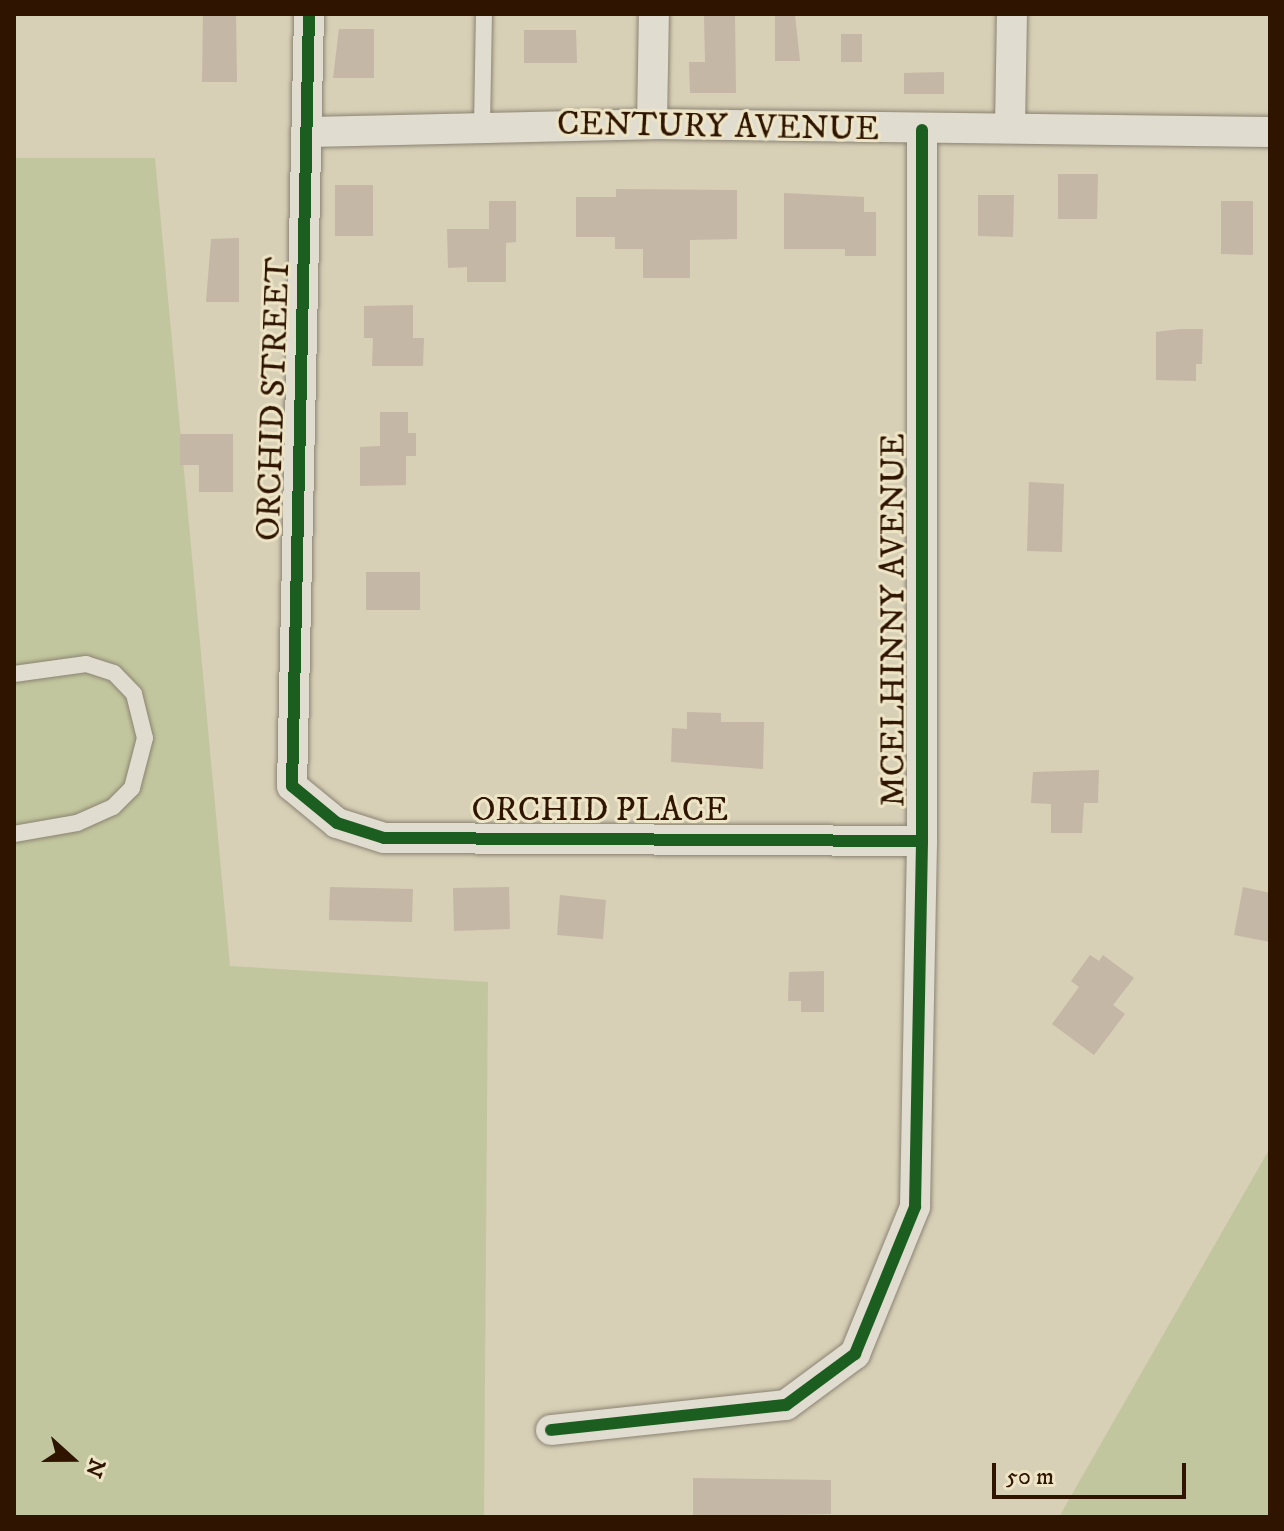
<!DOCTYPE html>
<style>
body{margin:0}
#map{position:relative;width:1284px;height:1531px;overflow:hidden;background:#d7cfb6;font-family:"IM FELL DW Pica",serif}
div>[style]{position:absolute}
.green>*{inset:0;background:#c2c69e}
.building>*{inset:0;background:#c5b7a5}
.roads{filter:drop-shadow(0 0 2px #8b8372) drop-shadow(0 0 2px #8b8372)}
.service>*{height:16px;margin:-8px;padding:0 8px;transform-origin:8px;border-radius:8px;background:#e0dccf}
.minor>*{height:30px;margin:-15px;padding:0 15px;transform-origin:15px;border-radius:15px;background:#e0dccf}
.cycleway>*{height:12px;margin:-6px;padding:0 6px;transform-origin:6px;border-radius:6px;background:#1b5e20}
span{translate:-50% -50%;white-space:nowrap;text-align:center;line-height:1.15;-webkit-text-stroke:6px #eee4c6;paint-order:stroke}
.street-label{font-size:34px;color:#2f1500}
.frame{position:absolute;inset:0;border:16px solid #2f1500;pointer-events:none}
.north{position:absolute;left:32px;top:1419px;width:80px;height:80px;-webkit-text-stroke:6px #eee4c6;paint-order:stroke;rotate:111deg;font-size:22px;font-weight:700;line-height:32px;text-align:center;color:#2f1500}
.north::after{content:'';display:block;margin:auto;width:28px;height:36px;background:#2f1500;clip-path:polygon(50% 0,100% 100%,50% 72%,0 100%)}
.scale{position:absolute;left:992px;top:1463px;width:194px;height:36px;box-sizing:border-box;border:4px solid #2f1500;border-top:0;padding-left:10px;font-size:24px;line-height:28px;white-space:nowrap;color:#2f1500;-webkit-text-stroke:6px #eee4c6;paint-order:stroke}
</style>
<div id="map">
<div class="green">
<div style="clip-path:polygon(14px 158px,155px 158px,230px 966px,488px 982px,484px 1517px,14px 1517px)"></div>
<div style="clip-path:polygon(1270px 1148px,1270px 1517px,1059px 1517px)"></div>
</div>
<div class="building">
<div style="clip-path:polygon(203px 14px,236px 14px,237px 82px,202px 82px)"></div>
<div style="clip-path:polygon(704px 14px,735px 14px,736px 93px,690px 93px,689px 62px,705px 62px)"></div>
<div style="clip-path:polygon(775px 15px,795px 15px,800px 61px,775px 61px)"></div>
<div style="clip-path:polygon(339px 29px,374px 29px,374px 78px,333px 78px)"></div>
<div style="clip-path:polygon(524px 30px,576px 30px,577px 63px,524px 63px)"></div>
<div style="clip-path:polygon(841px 34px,862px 34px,862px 62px,841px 62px)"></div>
<div style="clip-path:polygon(944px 72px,944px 94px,904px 94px,904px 73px)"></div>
<div style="clip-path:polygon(1058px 174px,1098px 174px,1097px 219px,1058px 219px)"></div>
<div style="clip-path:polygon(335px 185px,373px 185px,373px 236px,335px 236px)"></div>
<div style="clip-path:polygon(616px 189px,737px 190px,737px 239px,690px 240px,690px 278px,643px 278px,643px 249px,615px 249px,615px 237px,576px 237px,576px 197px,616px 197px)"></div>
<div style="clip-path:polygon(784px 193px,864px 197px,864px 212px,876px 212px,876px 256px,845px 256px,845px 249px,784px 249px)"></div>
<div style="clip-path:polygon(978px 195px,1014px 195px,1013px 237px,978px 236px)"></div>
<div style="clip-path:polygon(489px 201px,516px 201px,516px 242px,506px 243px,506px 282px,467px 282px,467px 267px,448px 268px,447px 229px,489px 229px)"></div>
<div style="clip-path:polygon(1221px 201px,1253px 201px,1253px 255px,1221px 254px)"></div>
<div style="clip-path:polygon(239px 238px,239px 302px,206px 302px,211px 239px)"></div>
<div style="clip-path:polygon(413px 305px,413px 338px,424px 338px,423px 366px,372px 366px,373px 338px,364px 338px,364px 306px)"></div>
<div style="clip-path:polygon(1180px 329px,1203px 329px,1202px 364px,1196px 364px,1196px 381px,1156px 380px,1156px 332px)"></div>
<div style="clip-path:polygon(380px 412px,408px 412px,408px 433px,416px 433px,416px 456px,406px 456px,406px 485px,360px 486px,360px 447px,380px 446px)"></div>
<div style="clip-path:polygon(180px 434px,233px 434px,233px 492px,199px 492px,199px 465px,180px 465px)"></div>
<div style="clip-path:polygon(1029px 482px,1064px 484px,1062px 552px,1027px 551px)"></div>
<div style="clip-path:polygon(366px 572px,420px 572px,420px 610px,366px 610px)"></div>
<div style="clip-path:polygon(687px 712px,721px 713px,721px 722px,764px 722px,763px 769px,671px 762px,672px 728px,687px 729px)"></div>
<div style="clip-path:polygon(1099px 770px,1098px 803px,1084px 803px,1082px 833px,1051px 833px,1051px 804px,1031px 803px,1033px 772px)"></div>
<div style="clip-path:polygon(330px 887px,413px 889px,412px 922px,329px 920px)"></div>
<div style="clip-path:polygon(509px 887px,510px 929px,454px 931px,453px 888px)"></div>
<div style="clip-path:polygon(1243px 887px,1270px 893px,1270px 942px,1234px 935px)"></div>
<div style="clip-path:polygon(560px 895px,606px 900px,603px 939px,557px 935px)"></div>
<div style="clip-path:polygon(1090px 955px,1099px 961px,1103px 955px,1134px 978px,1113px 1005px,1125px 1014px,1094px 1055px,1052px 1024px,1079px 987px,1071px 981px)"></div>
<div style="clip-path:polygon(824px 971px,824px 1012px,801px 1012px,801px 1001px,788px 1001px,789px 972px)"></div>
<div style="clip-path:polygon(693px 1478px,831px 1480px,831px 1514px,693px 1517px)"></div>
</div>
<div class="roads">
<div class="service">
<div style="left:482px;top:126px;width:112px;rotate:-89deg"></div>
<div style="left:14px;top:674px;width:73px;rotate:-7.9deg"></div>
<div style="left:86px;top:664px;width:29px;rotate:18deg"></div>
<div style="left:114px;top:673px;width:29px;rotate:46deg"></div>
<div style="left:134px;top:694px;width:45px;rotate:76deg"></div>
<div style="left:145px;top:738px;width:52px;rotate:104.6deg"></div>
<div style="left:132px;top:788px;width:27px;rotate:135deg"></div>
<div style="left:113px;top:807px;width:39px;rotate:156deg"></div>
<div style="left:77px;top:823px;width:64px;rotate:170.1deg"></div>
</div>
<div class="minor">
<div style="left:309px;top:14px;width:772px;rotate:91.26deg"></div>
<div style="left:292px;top:786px;width:58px;rotate:39.4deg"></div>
<div style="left:337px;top:823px;width:49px;rotate:17.7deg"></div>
<div style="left:384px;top:838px;width:538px;rotate:0.32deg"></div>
<div style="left:652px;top:124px;width:110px;rotate:-89deg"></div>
<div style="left:1010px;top:127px;width:113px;rotate:-89deg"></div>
<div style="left:310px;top:132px;width:342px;rotate:-1.3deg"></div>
<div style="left:652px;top:124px;width:618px;rotate:0.74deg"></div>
<div style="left:551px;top:1430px;width:236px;rotate:-6.1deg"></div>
<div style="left:786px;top:1405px;width:86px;rotate:-36.5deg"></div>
<div style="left:855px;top:1354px;width:159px;rotate:-67.8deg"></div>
<div style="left:915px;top:1207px;width:366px;rotate:-88.9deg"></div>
<div style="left:922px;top:841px;width:711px;rotate:-90deg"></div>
</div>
</div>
<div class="cycleway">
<div style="left:309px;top:14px;width:772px;rotate:91.26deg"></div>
<div style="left:292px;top:786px;width:58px;rotate:39.4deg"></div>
<div style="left:337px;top:823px;width:49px;rotate:17.7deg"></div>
<div style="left:384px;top:838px;width:538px;rotate:0.32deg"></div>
<div style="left:551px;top:1430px;width:236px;rotate:-6.1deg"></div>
<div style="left:786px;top:1405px;width:86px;rotate:-36.5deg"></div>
<div style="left:855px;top:1354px;width:159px;rotate:-67.8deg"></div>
<div style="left:915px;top:1207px;width:366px;rotate:-88.9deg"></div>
<div style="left:922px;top:841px;width:711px;rotate:-90deg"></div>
</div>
<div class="street-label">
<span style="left:718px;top:127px;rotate:1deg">CENTURY AVENUE</span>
<span style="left:274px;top:399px;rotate:-88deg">ORCHID STREET</span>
<span style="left:894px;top:620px;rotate:-90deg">MCELHINNY AVENUE</span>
<span style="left:600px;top:811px">ORCHID PLACE</span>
</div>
<div class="frame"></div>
<div class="north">N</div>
<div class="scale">50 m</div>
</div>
